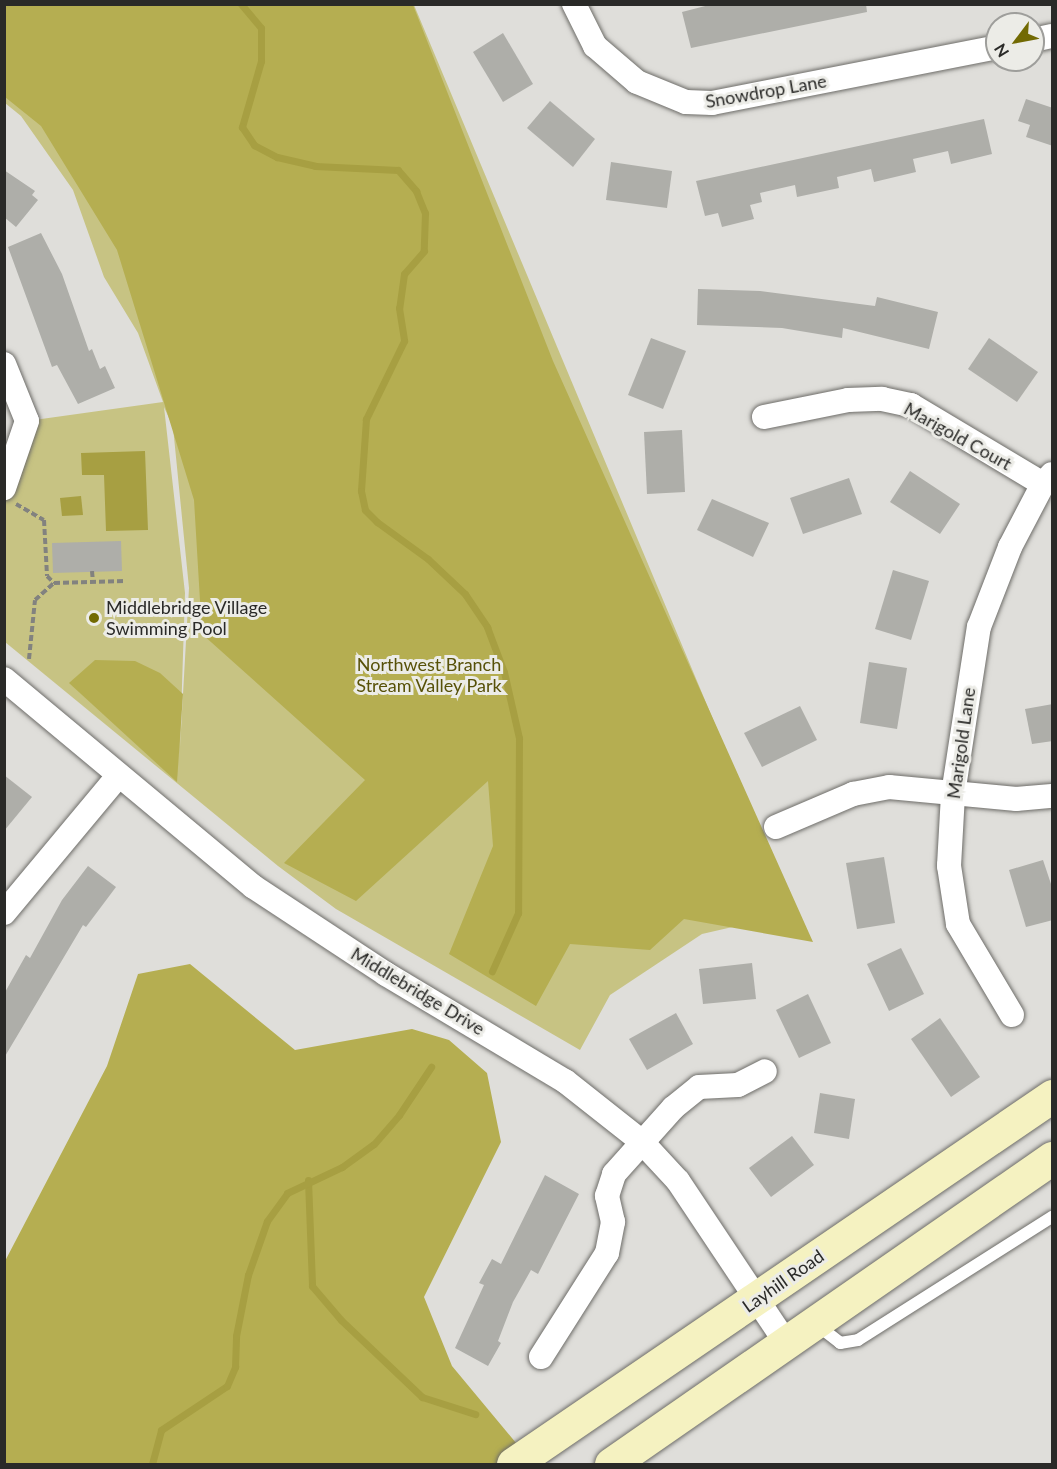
<!DOCTYPE html>
<style>
body{margin:0}
#map{position:relative;width:1057px;height:1469px;overflow:hidden;background:#dfdeda;font-family:Lato,sans-serif}
div>[style]{position:absolute}
.green>*{inset:0;background:#c7c383}
.forest>*{inset:0;background:#b5ae51}
.water>*{inset:0;background:#a79f42}
.stream>*{height:7px;margin:-3.5px;padding:0 3.5px;transform-origin:3.5px;border-radius:3.5px;background:#a79f42}
.building>*{inset:0;background:#aeaea9}
.path>*{height:4px;margin-top:-2px;transform-origin:0;background:repeating-linear-gradient(90deg,#82827f 0 6px,transparent 0 9px)}
.roads{filter:drop-shadow(0 0 2px #6e6d69) drop-shadow(0 0 2px #6e6d69)}
.service>*{height:12px;margin:-6px;padding:0 6px;transform-origin:6px;border-radius:6px;background:#fff}
.minor>*{height:24px;margin:-12px;padding:0 12px;transform-origin:12px;border-radius:12px;background:#fff}
.secondary>*{height:33px;margin:-16.5px;padding:0 16.5px;transform-origin:16.5px;border-radius:16.5px;background:#f5f2c1}
.dots>*{width:16px;height:16px;translate:-50% -50%;box-sizing:border-box;border:3px solid #ecece7;border-radius:50%}
span{translate:-50% -50%;white-space:nowrap;text-align:center;line-height:1.15;-webkit-text-stroke:6px #ecece7;paint-order:stroke}
.street-label{font-size:18px;color:#2a2a28}
.poi-label{font-size:18px;color:#2a2a28}
.left{translate:0 -50%;text-align:left}
.park-label{font-size:18px;color:#575108}
.frame{position:absolute;inset:0;border:6px solid #2a2a28;pointer-events:none}
.north{position:absolute;left:985px;top:12px;width:60px;height:60px;box-sizing:border-box;background:#ecece7;border:2px solid #9e9e9b;border-radius:50%;rotate:238deg;font-size:16px;font-weight:700;line-height:24px;text-align:center;color:#2a2a28}
.north::after{content:'';display:block;margin:auto;width:21px;height:27px;background:#726a03;clip-path:polygon(50% 0,100% 100%,50% 72%,0 100%)}
</style>
<div id="map">
<div class="green">
<div style="clip-path:polygon(evenodd,5px 5px,414px 5px,751px 810px,798px 912px,702px 934px,610px 995px,580px 1050px,336px 909px,278px 866px,5px 642px,4px 488px,27px 421px,163px 402px,138px 333px,104px 277px,73px 190px,21px 116px,5px 103px,5px 5px,164px 407px,173px 427px,189px 588px,180px 747px,185px 593px,164px 407px)"></div>
</div>
<div class="forest">
<div style="clip-path:polygon(4px 5px,413px 5px,553px 361px,813px 942px,684px 919px,650px 950px,570px 944px,536px 1006px,449px 954px,493px 846px,488px 781px,356px 901px,284px 863px,365px 780px,202px 634px,194px 500px,117px 250px,41px 126px,5px 97px)"></div>
<div style="clip-path:polygon(95px 660px,135px 661px,160px 673px,183px 694px,177px 782px,69px 683px)"></div>
<div style="clip-path:polygon(190px 964px,295px 1050px,412px 1029px,449px 1040px,487px 1073px,501px 1142px,424px 1297px,452px 1366px,526px 1455px,513px 1464px,5px 1464px,4px 1263px,107px 1066px,138px 974px)"></div>
</div>
<div class="water">
<div style="clip-path:polygon(145px 451px,148px 530px,106px 531px,104px 475px,82px 475px,81px 453px)"></div>
<div style="clip-path:polygon(81px 496px,83px 515px,62px 516px,60px 498px)"></div>
</div>
<div class="stream">
<div style="left:241px;top:4px;width:31px;rotate:50deg"></div>
<div style="left:261px;top:28px;width:33px;rotate:90deg"></div>
<div style="left:261px;top:61px;width:69px;rotate:106.1deg"></div>
<div style="left:242px;top:127px;width:22px;rotate:56deg"></div>
<div style="left:254px;top:145px;width:26px;rotate:28deg"></div>
<div style="left:277px;top:157px;width:39px;rotate:13deg"></div>
<div style="left:315px;top:166px;width:83px;rotate:2.8deg"></div>
<div style="left:398px;top:170px;width:28px;rotate:49deg"></div>
<div style="left:416px;top:191px;width:24px;rotate:68deg"></div>
<div style="left:425px;top:213px;width:38px;rotate:92deg"></div>
<div style="left:424px;top:251px;width:30px;rotate:131deg"></div>
<div style="left:404px;top:274px;width:34px;rotate:98deg"></div>
<div style="left:399px;top:308px;width:33px;rotate:81deg"></div>
<div style="left:404px;top:341px;width:87px;rotate:116deg"></div>
<div style="left:366px;top:419px;width:72px;rotate:94deg"></div>
<div style="left:361px;top:491px;width:19px;rotate:78deg"></div>
<div style="left:365px;top:510px;width:17px;rotate:45deg"></div>
<div style="left:377px;top:522px;width:63px;rotate:36deg"></div>
<div style="left:428px;top:559px;width:51px;rotate:43.4deg"></div>
<div style="left:465px;top:594px;width:40px;rotate:56deg"></div>
<div style="left:487px;top:627px;width:48px;rotate:69.3deg"></div>
<div style="left:504px;top:672px;width:68px;rotate:77.2deg"></div>
<div style="left:519px;top:738px;width:175px;rotate:90.3deg"></div>
<div style="left:518px;top:913px;width:64px;rotate:114.1deg"></div>
<div style="left:308px;top:1180px;width:106px;rotate:87.8deg"></div>
<div style="left:312px;top:1286px;width:45px;rotate:49.5deg"></div>
<div style="left:341px;top:1320px;width:112px;rotate:43.5deg"></div>
<div style="left:422px;top:1397px;width:56px;rotate:17.8deg"></div>
<div style="left:152px;top:1464px;width:35px;rotate:-75deg"></div>
<div style="left:161px;top:1430px;width:79px;rotate:-33.7deg"></div>
<div style="left:227px;top:1386px;width:21px;rotate:-67deg"></div>
<div style="left:235px;top:1367px;width:31px;rotate:-88deg"></div>
<div style="left:236px;top:1336px;width:62px;rotate:-78.9deg"></div>
<div style="left:248px;top:1275px;width:57px;rotate:-70.6deg"></div>
<div style="left:267px;top:1221px;width:34px;rotate:-54deg"></div>
<div style="left:287px;top:1193px;width:61px;rotate:-25.3deg"></div>
<div style="left:342px;top:1167px;width:39px;rotate:-36deg"></div>
<div style="left:374px;top:1144px;width:38px;rotate:-49deg"></div>
<div style="left:399px;top:1115px;width:58px;rotate:-56.3deg"></div>
</div>
<div class="building">
<div style="clip-path:polygon(713px 4px,866px 4px,867px 12px,691px 48px,682px 12px)"></div>
<div style="clip-path:polygon(503px 33px,533px 84px,503px 102px,473px 52px)"></div>
<div style="clip-path:polygon(1026px 99px,1053px 108px,1053px 146px,1026px 137px,1030px 125px,1018px 121px)"></div>
<div style="clip-path:polygon(550px 101px,595px 139px,573px 167px,527px 128px)"></div>
<div style="clip-path:polygon(984px 119px,992px 154px,951px 164px,948px 151px,913px 159px,916px 172px,874px 182px,871px 169px,837px 177px,839px 188px,797px 197px,795px 185px,760px 193px,762px 202px,750px 205px,754px 219px,722px 227px,718px 213px,705px 216px,696px 181px)"></div>
<div style="clip-path:polygon(611px 162px,672px 171px,667px 208px,606px 200px)"></div>
<div style="clip-path:polygon(4px 170px,35px 191px,32px 195px,38px 200px,16px 227px,4px 217px)"></div>
<div style="clip-path:polygon(41px 233px,62px 274px,89px 351px,92px 349px,100px 369px,105px 366px,115px 388px,78px 404px,57px 365px,52px 367px,8px 247px)"></div>
<div style="clip-path:polygon(698px 289px,760px 291px,875px 306px,877px 297px,938px 312px,929px 349px,843px 328px,842px 338px,782px 328px,697px 325px)"></div>
<div style="clip-path:polygon(651px 338px,686px 351px,663px 409px,628px 395px)"></div>
<div style="clip-path:polygon(989px 338px,1038px 372px,1017px 402px,968px 369px)"></div>
<div style="clip-path:polygon(682px 430px,685px 492px,647px 494px,644px 432px)"></div>
<div style="clip-path:polygon(910px 471px,960px 504px,940px 534px,890px 502px)"></div>
<div style="clip-path:polygon(849px 478px,862px 514px,803px 534px,790px 498px)"></div>
<div style="clip-path:polygon(712px 499px,769px 523px,753px 557px,697px 530px)"></div>
<div style="clip-path:polygon(121px 541px,122px 571px,53px 573px,52px 543px)"></div>
<div style="clip-path:polygon(893px 570px,929px 581px,911px 640px,875px 629px)"></div>
<div style="clip-path:polygon(869px 662px,907px 668px,897px 729px,860px 723px)"></div>
<div style="clip-path:polygon(1053px 704px,1053px 741px,1032px 744px,1025px 709px)"></div>
<div style="clip-path:polygon(800px 706px,817px 740px,762px 767px,744px 733px)"></div>
<div style="clip-path:polygon(4px 775px,32px 797px,4px 831px)"></div>
<div style="clip-path:polygon(884px 857px,895px 923px,857px 929px,846px 863px)"></div>
<div style="clip-path:polygon(1043px 860px,1053px 890px,1053px 920px,1026px 927px,1009px 870px)"></div>
<div style="clip-path:polygon(88px 866px,116px 887px,86px 927px,83px 925px,4px 1058px,4px 994px,26px 955px,30px 958px,62px 900px)"></div>
<div style="clip-path:polygon(901px 948px,924px 994px,889px 1011px,867px 964px)"></div>
<div style="clip-path:polygon(752px 963px,756px 999px,703px 1004px,699px 969px)"></div>
<div style="clip-path:polygon(808px 994px,831px 1043px,799px 1058px,776px 1010px)"></div>
<div style="clip-path:polygon(676px 1013px,693px 1044px,647px 1070px,629px 1039px)"></div>
<div style="clip-path:polygon(940px 1018px,980px 1077px,951px 1097px,911px 1039px)"></div>
<div style="clip-path:polygon(820px 1093px,855px 1099px,849px 1139px,814px 1133px)"></div>
<div style="clip-path:polygon(792px 1136px,814px 1165px,771px 1197px,749px 1168px)"></div>
<div style="clip-path:polygon(545px 1175px,579px 1194px,538px 1274px,531px 1270px,513px 1302px,498px 1341px,501px 1343px,488px 1366px,455px 1348px,484px 1285px,479px 1283px,492px 1259px,501px 1264px)"></div>
</div>
<div class="path">
<div style="left:16px;top:504px;width:32px;rotate:30deg"></div>
<div style="left:44px;top:520px;width:56px;rotate:86.9deg"></div>
<div style="left:47px;top:576px;width:10px;rotate:45deg"></div>
<div style="left:92px;top:571px;width:11px;rotate:85deg"></div>
<div style="left:29px;top:659px;width:59px;rotate:-84.2deg"></div>
<div style="left:35px;top:600px;width:25px;rotate:-42deg"></div>
<div style="left:54px;top:583px;width:71px;rotate:-1.6deg"></div>
</div>
<div class="roads">
<div class="service">
<div style="left:816px;top:1324px;width:31px;rotate:38deg"></div>
<div style="left:840px;top:1343px;width:18px;rotate:-9deg"></div>
<div style="left:858px;top:1340px;width:230px;rotate:-32.4deg"></div>
</div>
<div class="minor">
<div style="left:574px;top:4px;width:47px;rotate:63.4deg"></div>
<div style="left:595px;top:46px;width:55px;rotate:40.6deg"></div>
<div style="left:637px;top:82px;width:53px;rotate:22.2deg"></div>
<div style="left:686px;top:102px;width:26px;rotate:2deg"></div>
<div style="left:712px;top:103px;width:290px;rotate:-11.1deg"></div>
<div style="left:1033px;top:40px;width:19px;rotate:-12deg"></div>
<div style="left:4px;top:364px;width:61px;rotate:68deg"></div>
<div style="left:27px;top:421px;width:71px;rotate:108.9deg"></div>
<div style="left:764px;top:417px;width:86px;rotate:-11.4deg"></div>
<div style="left:848px;top:400px;width:34px;rotate:-2deg"></div>
<div style="left:882px;top:399px;width:30px;rotate:12deg"></div>
<div style="left:911px;top:405px;width:154px;rotate:30.9deg"></div>
<div style="left:4px;top:679px;width:325px;rotate:39.8deg"></div>
<div style="left:254px;top:887px;width:158px;rotate:33.4deg"></div>
<div style="left:386px;top:974px;width:209px;rotate:30.9deg"></div>
<div style="left:565px;top:1081px;width:97px;rotate:38.3deg"></div>
<div style="left:641px;top:1141px;width:54px;rotate:47.2deg"></div>
<div style="left:678px;top:1181px;width:195px;rotate:56.3deg"></div>
<div style="left:776px;top:827px;width:84px;rotate:-23.2deg"></div>
<div style="left:853px;top:794px;width:37px;rotate:-11deg"></div>
<div style="left:889px;top:787px;width:128px;rotate:5.4deg"></div>
<div style="left:1016px;top:799px;width:36px;rotate:-5deg"></div>
<div style="left:4px;top:913px;width:178px;rotate:-50.2deg"></div>
<div style="left:1012px;top:1015px;width:106px;rotate:-120.7deg"></div>
<div style="left:958px;top:924px;width:59px;rotate:-98.8deg"></div>
<div style="left:949px;top:866px;width:72px;rotate:-86.8deg"></div>
<div style="left:953px;top:794px;width:169px;rotate:-81.2deg"></div>
<div style="left:979px;top:627px;width:86px;rotate:-68.8deg"></div>
<div style="left:1010px;top:547px;width:71px;rotate:-62.4deg"></div>
<div style="left:1043px;top:484px;width:13px;rotate:-48deg"></div>
<div style="left:541px;top:1357px;width:123px;rotate:-57.6deg"></div>
<div style="left:607px;top:1253px;width:32px;rotate:-79deg"></div>
<div style="left:613px;top:1222px;width:27px;rotate:-103deg"></div>
<div style="left:607px;top:1196px;width:23px;rotate:-72deg"></div>
<div style="left:614px;top:1174px;width:89px;rotate:-48.2deg"></div>
<div style="left:673px;top:1108px;width:33px;rotate:-39deg"></div>
<div style="left:699px;top:1087px;width:39px;rotate:-3deg"></div>
<div style="left:738px;top:1085px;width:30px;rotate:-27deg"></div>
</div>
<div class="secondary">
<div style="left:513px;top:1464px;width:653px;rotate:-34.32deg"></div>
<div style="left:611px;top:1464px;width:537px;rotate:-34.76deg"></div>
</div>
</div>
<div class="dots">
<div style="left:94px;top:618px;background:#726a03"></div>
</div>
<div class="street-label">
<span style="left:766px;top:91px;rotate:-10deg">Snowdrop Lane</span>
<span style="left:958px;top:436px;rotate:29deg">Marigold Court</span>
<span style="left:961px;top:743px;rotate:-82deg">Marigold Lane</span>
<span style="left:418px;top:991px;rotate:31deg">Middlebridge Drive</span>
<span style="left:783px;top:1281px;rotate:-35deg">Layhill Road</span>
</div>
<div class="poi-label">
<span class="left" style="left:106px;top:618px">Middlebridge Village<br>Swimming Pool</span>
</div>
<div class="park-label">
<span style="left:429px;top:675px">Northwest Branch<br>Stream Valley Park</span>
</div>
<div class="frame"></div>
<div class="north">N</div>
</div>
